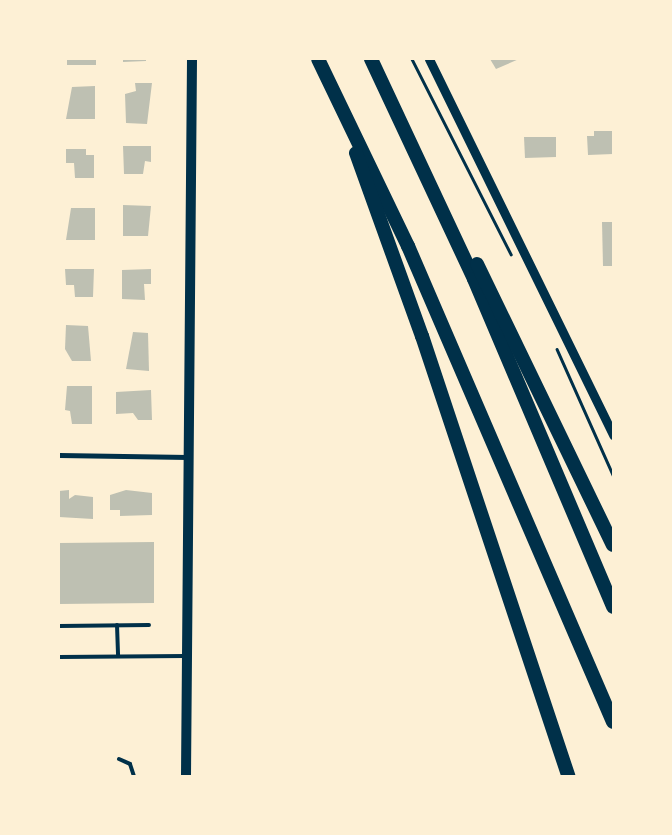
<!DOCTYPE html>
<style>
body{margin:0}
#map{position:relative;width:672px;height:835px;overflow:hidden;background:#fdf0d5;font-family:Georgia,serif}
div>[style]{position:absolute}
.building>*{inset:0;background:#bec0b2}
.path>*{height:2.5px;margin:-1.25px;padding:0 1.25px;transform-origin:1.25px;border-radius:1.25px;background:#003049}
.service>*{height:4px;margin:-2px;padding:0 2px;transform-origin:2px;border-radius:2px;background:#003049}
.minor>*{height:5px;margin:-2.5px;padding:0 2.5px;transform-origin:2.5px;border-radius:2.5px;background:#003049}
.tertiary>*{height:9px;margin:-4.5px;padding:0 4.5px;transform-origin:4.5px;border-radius:4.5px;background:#003049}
.secondary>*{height:10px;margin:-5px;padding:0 5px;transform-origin:5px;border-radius:5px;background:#003049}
.motorway>*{height:14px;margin:-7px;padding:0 7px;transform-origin:7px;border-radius:7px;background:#003049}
span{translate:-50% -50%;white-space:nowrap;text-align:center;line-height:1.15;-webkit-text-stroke:5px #fdf0d5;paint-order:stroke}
.frame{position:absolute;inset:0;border:60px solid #fdf0d5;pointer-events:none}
</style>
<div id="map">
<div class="building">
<div style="clip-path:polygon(67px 59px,96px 59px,96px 65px,67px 65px)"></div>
<div style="clip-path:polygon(123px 59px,146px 59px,146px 61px,123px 62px)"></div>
<div style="clip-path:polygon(490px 59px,519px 59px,496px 69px)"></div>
<div style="clip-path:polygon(135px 83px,152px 83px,147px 124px,126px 123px,125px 94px,136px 91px)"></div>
<div style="clip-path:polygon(95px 86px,95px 119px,66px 119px,72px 87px)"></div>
<div style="clip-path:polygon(594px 131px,613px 131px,613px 154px,588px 155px,587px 136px,594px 136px)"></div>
<div style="clip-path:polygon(524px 137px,556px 137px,556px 157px,525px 158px)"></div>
<div style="clip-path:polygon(123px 146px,151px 146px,151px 162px,145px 161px,143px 174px,124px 174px)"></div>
<div style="clip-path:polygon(66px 149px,86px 149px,86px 155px,94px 155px,94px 178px,75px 178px,74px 163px,66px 163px)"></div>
<div style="clip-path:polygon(123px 205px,151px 206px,148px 236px,123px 236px)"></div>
<div style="clip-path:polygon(71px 208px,95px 208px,95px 240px,66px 240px)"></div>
<div style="clip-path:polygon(602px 222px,613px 222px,613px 266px,603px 266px)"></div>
<div style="clip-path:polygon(65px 269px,94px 269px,93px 297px,75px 297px,74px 285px,66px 285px)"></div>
<div style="clip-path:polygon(151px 269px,151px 284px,144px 284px,145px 300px,122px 299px,122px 270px)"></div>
<div style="clip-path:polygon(66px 325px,88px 326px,91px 361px,72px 361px,65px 349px)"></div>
<div style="clip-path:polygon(133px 332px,148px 333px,149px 371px,126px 369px)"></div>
<div style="clip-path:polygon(67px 386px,92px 386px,92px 424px,72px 424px,70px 411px,65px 410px)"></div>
<div style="clip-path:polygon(151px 390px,152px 420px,138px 420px,133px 413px,116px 414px,116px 392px)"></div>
<div style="clip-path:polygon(69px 490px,69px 499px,75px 495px,93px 497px,93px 519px,59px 517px,59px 491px)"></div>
<div style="clip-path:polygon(126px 490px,152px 493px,152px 515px,120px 516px,120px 510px,110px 510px,110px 495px)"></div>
<div style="clip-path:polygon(154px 542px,154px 603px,59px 604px,59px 543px)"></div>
</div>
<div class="path">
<div style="left:412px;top:59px;width:219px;rotate:63.1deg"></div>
<div style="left:557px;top:349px;width:138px;rotate:66deg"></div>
</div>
<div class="service">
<div style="left:117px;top:625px;width:31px;rotate:88deg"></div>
<div style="left:59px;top:626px;width:90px;rotate:-0.6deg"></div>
<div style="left:59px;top:657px;width:126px;rotate:-0.5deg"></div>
<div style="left:119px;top:759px;width:12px;rotate:24deg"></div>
<div style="left:130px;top:764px;width:13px;rotate:72deg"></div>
</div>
<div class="minor">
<div style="left:59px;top:455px;width:129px;rotate:0.9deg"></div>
</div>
<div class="tertiary">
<div style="left:429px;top:59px;width:419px;rotate:63.9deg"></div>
</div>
<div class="secondary">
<div style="left:186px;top:776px;width:717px;rotate:-89.52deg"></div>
</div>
<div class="motorway">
<div style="left:318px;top:59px;width:208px;rotate:64.3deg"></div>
<div style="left:408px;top:246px;width:518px;rotate:66.7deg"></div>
<div style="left:371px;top:59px;width:243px;rotate:64.9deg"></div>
<div style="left:474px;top:279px;width:356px;rotate:67deg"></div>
<div style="left:356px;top:153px;width:195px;rotate:70.2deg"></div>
<div style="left:422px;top:336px;width:464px;rotate:71.6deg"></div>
<div style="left:477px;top:264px;width:312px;rotate:64.2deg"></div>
</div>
<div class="frame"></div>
</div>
